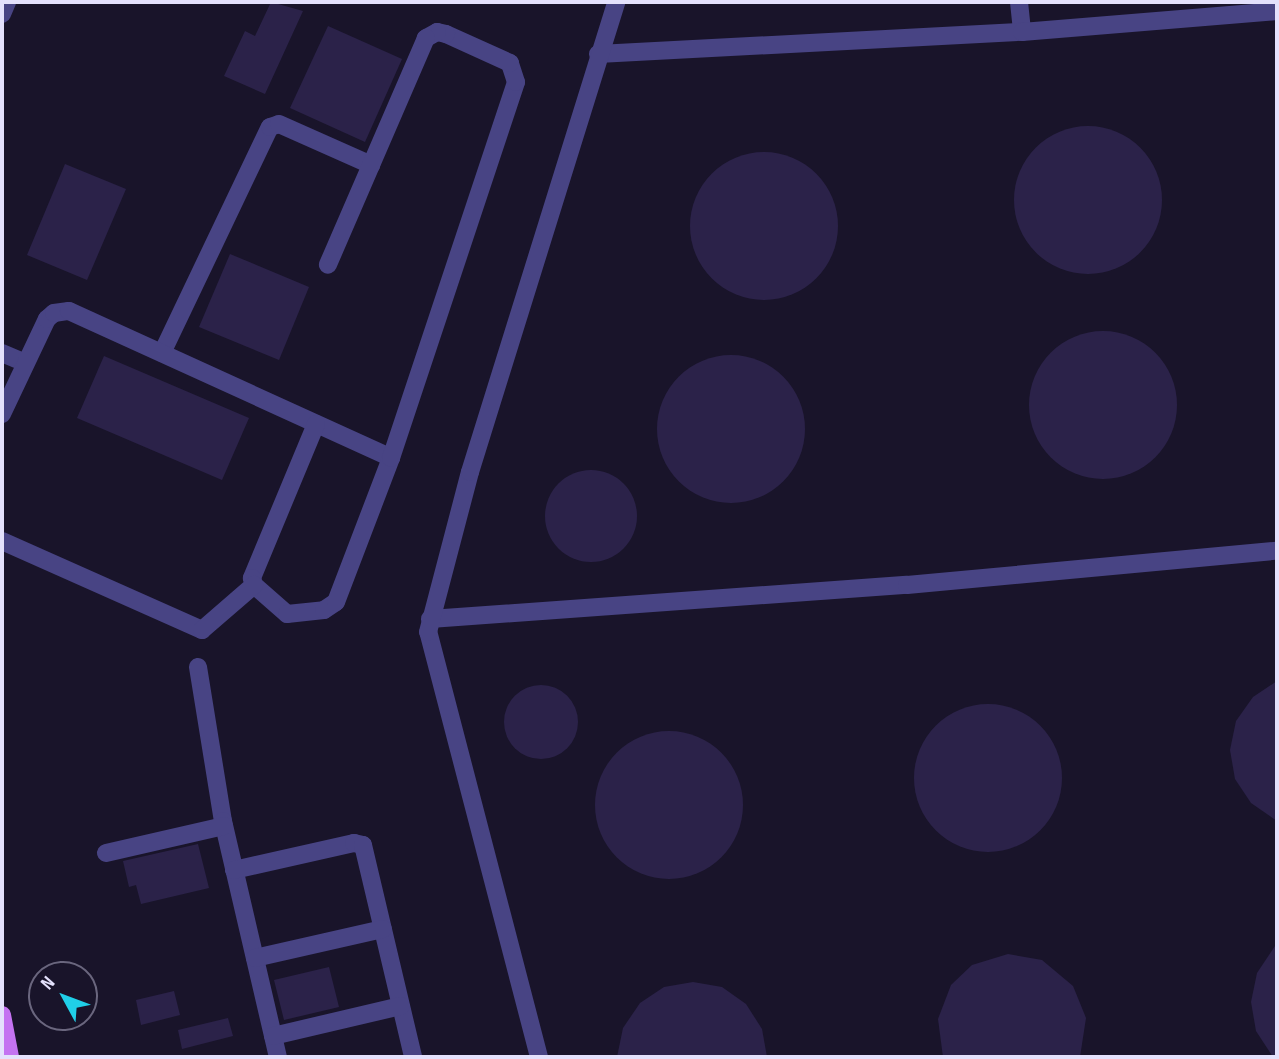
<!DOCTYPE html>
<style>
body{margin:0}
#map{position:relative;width:1279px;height:1059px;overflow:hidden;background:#19142a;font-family:"Sofia Sans Condensed",sans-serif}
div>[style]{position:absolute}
.building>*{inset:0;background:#2b2249}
.round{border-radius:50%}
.minor>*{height:18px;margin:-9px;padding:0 9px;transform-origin:9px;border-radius:9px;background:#484484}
.major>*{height:18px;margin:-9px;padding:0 9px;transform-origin:9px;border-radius:9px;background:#c473f1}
span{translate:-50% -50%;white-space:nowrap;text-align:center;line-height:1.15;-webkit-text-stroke:5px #19142a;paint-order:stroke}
.frame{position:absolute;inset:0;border:4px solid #e4e1fc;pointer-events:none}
.north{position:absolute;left:28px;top:961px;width:70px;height:70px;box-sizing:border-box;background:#19142a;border:2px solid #6a667e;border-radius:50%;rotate:311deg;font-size:19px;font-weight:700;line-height:28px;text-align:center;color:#e4e1fc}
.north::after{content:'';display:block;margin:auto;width:24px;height:32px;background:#20cfe8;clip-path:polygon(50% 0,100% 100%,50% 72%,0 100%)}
</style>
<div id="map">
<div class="building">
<div style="clip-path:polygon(271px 2px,303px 11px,265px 94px,224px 76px,245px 31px,255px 36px)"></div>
<div style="clip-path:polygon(328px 26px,402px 59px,365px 142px,290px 108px)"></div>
<div class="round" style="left:1014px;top:126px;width:148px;height:148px"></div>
<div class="round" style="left:690px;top:152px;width:148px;height:148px"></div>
<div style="clip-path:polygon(65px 164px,126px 189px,87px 280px,27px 255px)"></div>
<div style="clip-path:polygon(230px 254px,309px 287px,279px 360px,199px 327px)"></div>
<div class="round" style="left:1029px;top:331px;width:148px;height:148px"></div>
<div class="round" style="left:657px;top:355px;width:148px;height:148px"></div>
<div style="clip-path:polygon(104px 356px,249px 418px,222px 480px,77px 418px)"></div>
<div class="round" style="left:545px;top:470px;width:92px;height:92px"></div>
<div style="clip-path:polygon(1277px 681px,1277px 821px,1251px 803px,1235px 779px,1230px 750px,1236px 721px,1253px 697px)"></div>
<div class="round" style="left:504px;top:685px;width:74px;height:74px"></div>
<div class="round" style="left:914px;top:704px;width:148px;height:148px"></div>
<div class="round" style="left:595px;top:731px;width:148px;height:148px"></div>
<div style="clip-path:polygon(198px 844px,209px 888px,141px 904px,136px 885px,129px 887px,123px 861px)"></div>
<div style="clip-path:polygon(1277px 943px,1277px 1057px,1273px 1057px,1256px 1031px,1251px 1002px,1257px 973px)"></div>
<div style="clip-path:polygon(1008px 954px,1042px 960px,1073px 986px,1086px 1018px,1080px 1057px,943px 1057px,938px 1019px,951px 985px,972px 965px)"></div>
<div style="clip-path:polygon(329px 967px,339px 1007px,284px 1020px,274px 980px)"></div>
<div style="clip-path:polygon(693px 982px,722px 987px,746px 1004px,762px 1029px,767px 1057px,617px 1057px,623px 1028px,640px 1003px,664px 987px)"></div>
<div style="clip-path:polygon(174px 991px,180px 1015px,141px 1025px,136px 1000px)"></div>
<div style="clip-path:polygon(228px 1018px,233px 1036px,182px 1049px,178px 1030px)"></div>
</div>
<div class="minor">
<div style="left:1019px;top:2px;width:30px;rotate:84deg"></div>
<div style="left:2px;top:14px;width:13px;rotate:-67deg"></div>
<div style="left:598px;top:54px;width:425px;rotate:-3deg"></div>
<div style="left:1022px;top:32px;width:256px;rotate:-4.7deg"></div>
<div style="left:2px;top:353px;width:25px;rotate:23deg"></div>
<div style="left:162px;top:353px;width:250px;rotate:-64.5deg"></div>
<div style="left:270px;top:127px;width:9px;rotate:-18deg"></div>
<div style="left:279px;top:124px;width:101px;rotate:24deg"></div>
<div style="left:2px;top:414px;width:105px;rotate:-64.7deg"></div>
<div style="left:47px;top:319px;width:9px;rotate:-41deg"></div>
<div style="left:54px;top:313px;width:15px;rotate:-8deg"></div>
<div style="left:69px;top:311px;width:354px;rotate:24.5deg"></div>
<div style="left:316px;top:424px;width:167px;rotate:112.6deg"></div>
<div style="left:252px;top:578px;width:7px;rotate:74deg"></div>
<div style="left:254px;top:585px;width:44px;rotate:41.3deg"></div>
<div style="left:287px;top:614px;width:37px;rotate:-6deg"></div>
<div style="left:324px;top:610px;width:14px;rotate:-34deg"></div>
<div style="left:336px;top:602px;width:154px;rotate:-69.1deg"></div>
<div style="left:391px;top:458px;width:396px;rotate:-71.6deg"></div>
<div style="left:516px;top:82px;width:20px;rotate:-108deg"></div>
<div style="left:510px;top:63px;width:70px;rotate:-155.6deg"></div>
<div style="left:446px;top:34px;width:9px;rotate:-167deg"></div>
<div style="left:437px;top:32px;width:13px;rotate:151deg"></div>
<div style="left:426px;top:38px;width:247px;rotate:113.4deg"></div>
<div style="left:2px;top:541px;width:219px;rotate:24deg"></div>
<div style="left:202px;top:630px;width:69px;rotate:-40.9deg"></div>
<div style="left:430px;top:619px;width:478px;rotate:-4.1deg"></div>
<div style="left:907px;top:585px;width:372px;rotate:-5.3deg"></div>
<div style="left:198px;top:667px;width:156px;rotate:80.8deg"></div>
<div style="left:223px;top:821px;width:242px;rotate:76.9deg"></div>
<div style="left:106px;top:853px;width:121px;rotate:-12.9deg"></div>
<div style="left:234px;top:870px;width:123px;rotate:-12.7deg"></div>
<div style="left:354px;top:843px;width:9px;rotate:13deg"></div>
<div style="left:363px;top:845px;width:218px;rotate:76.7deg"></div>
<div style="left:255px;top:958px;width:131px;rotate:-12.8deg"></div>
<div style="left:273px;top:1036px;width:131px;rotate:-13.2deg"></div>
<div style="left:539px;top:1057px;width:439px;rotate:-104.6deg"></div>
<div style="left:428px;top:632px;width:165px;rotate:-75.3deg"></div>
<div style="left:470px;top:472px;width:492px;rotate:-72.7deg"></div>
</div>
<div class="major">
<div style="left:2px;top:1015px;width:43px;rotate:79.2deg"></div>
</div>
<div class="frame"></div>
<div class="north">N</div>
</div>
